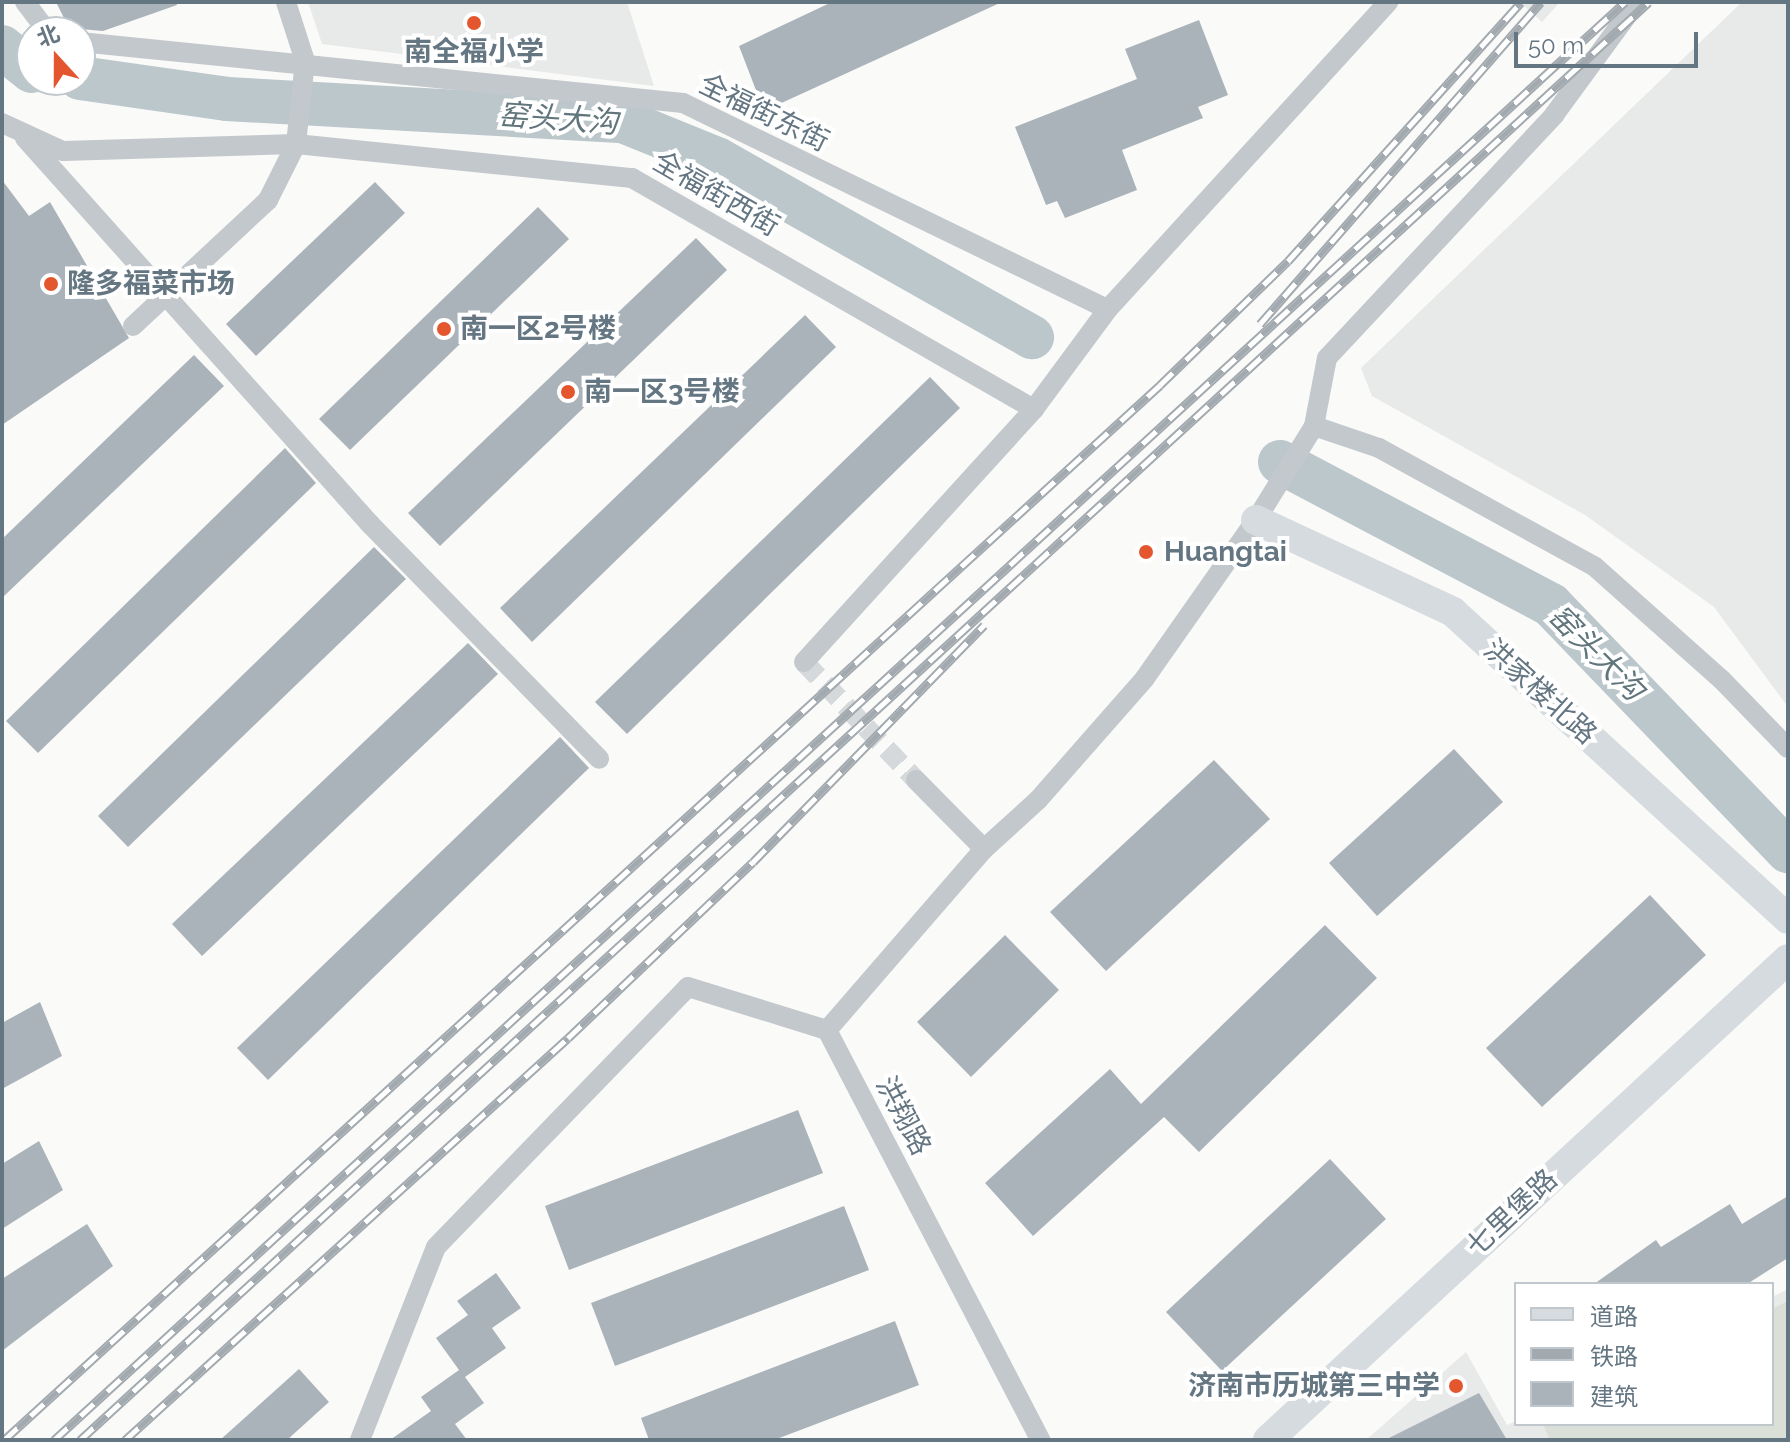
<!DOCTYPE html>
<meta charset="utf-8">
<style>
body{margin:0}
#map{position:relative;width:1790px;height:1442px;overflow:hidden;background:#fafaf8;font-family:Raleway,"Noto Sans SC",sans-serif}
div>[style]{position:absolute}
.built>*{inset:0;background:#e8e9e9}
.green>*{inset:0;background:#dadfd7}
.river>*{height:44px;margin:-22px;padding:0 22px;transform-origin:22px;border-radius:22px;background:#bbc7cb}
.building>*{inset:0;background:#aab3b9}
.street-tunnel>*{height:20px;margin-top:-10px;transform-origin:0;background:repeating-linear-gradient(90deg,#d5d9db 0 20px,transparent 0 30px)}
.street>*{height:20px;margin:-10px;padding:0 10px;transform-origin:10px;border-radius:10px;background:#c3c8cc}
.secondary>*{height:30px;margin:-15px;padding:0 15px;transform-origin:15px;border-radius:15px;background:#d6dbdf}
.rail>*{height:9px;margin-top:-4.5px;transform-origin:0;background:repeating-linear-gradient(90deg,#fff 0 18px,#a2aab0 0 36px);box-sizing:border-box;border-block:2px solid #a2aab0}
.dots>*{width:22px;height:22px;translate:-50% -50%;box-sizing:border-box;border:4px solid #fff;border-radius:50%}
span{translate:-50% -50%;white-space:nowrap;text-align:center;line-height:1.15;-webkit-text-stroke:8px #fff;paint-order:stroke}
.poi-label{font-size:28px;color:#657683;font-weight:700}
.left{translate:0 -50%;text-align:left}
.right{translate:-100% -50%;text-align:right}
.street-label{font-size:28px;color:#657683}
.water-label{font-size:30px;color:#60757c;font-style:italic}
.frame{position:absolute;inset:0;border:4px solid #657683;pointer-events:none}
.legend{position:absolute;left:1514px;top:1282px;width:260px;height:144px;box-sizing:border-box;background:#fff;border:2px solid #c1c8cd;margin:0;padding:10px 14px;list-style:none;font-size:24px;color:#657683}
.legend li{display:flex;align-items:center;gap:16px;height:40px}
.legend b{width:40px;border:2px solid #c1c8cd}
.north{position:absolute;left:16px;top:16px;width:80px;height:80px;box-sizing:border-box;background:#fff;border:2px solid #c1c8cd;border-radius:50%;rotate:339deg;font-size:22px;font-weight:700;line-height:32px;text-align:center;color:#657683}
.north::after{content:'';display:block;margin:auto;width:28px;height:36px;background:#e4572e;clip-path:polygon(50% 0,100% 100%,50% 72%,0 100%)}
.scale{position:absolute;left:1514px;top:32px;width:184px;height:36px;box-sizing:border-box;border:4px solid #657683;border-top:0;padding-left:10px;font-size:24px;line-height:28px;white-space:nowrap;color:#657683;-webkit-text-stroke:6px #fff;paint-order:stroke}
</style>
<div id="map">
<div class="built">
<div style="clip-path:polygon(308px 2px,627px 2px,654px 86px,322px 44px)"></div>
<div style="clip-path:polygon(1520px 2px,1560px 2px,1542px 22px)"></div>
<div style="clip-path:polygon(1742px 2px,1788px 2px,1788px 707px,1714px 607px,1585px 515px,1372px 396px,1361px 368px)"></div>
<div style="clip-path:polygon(1788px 1289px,1788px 1440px,1366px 1440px,1466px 1352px,1507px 1425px,1516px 1421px,1772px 1424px,1772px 1297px)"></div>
</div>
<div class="green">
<div style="clip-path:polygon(1788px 1301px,1788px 1440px,1550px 1440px,1543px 1424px,1772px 1424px,1772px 1309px)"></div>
</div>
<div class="river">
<div style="left:2px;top:47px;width:38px;rotate:39deg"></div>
<div style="left:80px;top:78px;width:148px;rotate:8.1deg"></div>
<div style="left:227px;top:99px;width:397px;rotate:3.2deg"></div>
<div style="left:623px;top:121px;width:101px;rotate:22deg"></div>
<div style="left:717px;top:159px;width:362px;rotate:29.5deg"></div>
<div style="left:1280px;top:462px;width:306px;rotate:27.8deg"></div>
<div style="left:1551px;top:605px;width:342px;rotate:46.1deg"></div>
</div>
<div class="building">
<div style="clip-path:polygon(56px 2px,176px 2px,177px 5px,103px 31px,69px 28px)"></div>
<div style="clip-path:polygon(832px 2px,1002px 2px,764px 111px,739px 46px)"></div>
<div style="clip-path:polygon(1199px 20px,1228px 95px,1198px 107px,1203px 118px,1122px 150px,1137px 190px,1065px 218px,1057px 201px,1046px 205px,1015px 127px,1137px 79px,1125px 49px)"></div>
<div style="clip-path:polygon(2px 180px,29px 216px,50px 202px,129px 338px,2px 425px)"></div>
<div style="clip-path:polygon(375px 182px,405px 213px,256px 356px,226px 324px)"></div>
<div style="clip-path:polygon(538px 207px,569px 239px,350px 450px,319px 419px)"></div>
<div style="clip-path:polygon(696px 238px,727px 270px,440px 546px,408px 513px)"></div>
<div style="clip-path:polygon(805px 315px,836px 347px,532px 642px,500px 608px)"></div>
<div style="clip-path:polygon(194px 355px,224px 386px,2px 598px,2px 539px)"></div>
<div style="clip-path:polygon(930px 377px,960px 408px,627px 734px,595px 702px)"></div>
<div style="clip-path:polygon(285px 448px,316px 483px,38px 753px,6px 721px)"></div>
<div style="clip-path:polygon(374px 547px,406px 579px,128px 847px,98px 816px)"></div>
<div style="clip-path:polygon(468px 643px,498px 674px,202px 956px,172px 924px)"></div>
<div style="clip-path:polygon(560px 737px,589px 768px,268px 1080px,237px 1048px)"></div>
<div style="clip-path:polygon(1454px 749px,1503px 802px,1377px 916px,1329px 863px)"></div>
<div style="clip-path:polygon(1214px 760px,1270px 819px,1106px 971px,1050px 912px)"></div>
<div style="clip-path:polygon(1650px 895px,1706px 955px,1542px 1107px,1486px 1048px)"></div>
<div style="clip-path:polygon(1325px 925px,1377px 978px,1199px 1152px,1164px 1117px,1033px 1236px,985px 1183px,1110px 1069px,1141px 1104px)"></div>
<div style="clip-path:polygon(1005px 935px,1059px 990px,971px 1077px,917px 1022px)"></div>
<div style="clip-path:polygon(40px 1002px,62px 1056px,2px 1089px,2px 1023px)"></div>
<div style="clip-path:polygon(798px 1110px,823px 1173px,569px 1270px,545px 1206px)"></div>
<div style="clip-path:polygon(39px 1141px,63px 1190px,2px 1229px,2px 1164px)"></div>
<div style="clip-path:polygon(1330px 1159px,1386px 1219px,1222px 1371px,1166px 1312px)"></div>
<div style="clip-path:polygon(1788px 1196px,1788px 1258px,1747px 1284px,1594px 1284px,1656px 1240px,1661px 1247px,1730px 1204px,1742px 1224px)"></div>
<div style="clip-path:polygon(844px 1206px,869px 1270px,615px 1366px,591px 1303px)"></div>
<div style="clip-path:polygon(87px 1224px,113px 1266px,2px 1351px,2px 1279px)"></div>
<div style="clip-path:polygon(496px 1273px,521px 1308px,492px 1328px,506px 1348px,465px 1377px,484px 1403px,455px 1424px,467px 1440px,390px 1440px,431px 1411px,421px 1397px,459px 1370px,436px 1338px,468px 1315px,457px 1301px)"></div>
<div style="clip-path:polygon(895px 1321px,919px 1385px,774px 1440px,649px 1440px,641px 1418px)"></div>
<div style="clip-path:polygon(299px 1369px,329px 1402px,287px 1440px,220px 1440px)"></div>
<div style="clip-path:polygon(1479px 1393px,1507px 1440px,1385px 1440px)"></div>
</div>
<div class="street-tunnel">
<div style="left:804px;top:662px;width:163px;rotate:46.5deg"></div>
</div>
<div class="street">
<div style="left:25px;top:2px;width:38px;rotate:53deg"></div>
<div style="left:80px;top:42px;width:606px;rotate:5.78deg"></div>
<div style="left:683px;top:103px;width:472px;rotate:25.9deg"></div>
<div style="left:2px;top:123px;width:67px;rotate:24.7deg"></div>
<div style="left:63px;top:151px;width:233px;rotate:-1.7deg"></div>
<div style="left:296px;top:144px;width:338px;rotate:5.8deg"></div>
<div style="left:632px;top:178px;width:464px;rotate:29.9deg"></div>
<div style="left:25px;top:138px;width:518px;rotate:48.21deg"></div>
<div style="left:370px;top:524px;width:328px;rotate:45.7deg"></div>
<div style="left:133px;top:326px;width:185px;rotate:-43deg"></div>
<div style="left:268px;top:200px;width:63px;rotate:-63.4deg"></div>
<div style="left:296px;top:144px;width:83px;rotate:-83.8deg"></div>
<div style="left:305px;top:61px;width:62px;rotate:-107.9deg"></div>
<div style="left:1314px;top:426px;width:69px;rotate:18.7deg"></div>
<div style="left:1379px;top:448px;width:245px;rotate:28.8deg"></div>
<div style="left:1594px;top:566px;width:171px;rotate:41.7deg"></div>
<div style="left:1722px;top:680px;width:95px;rotate:45.9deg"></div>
<div style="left:804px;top:662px;width:342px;rotate:-47.7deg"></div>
<div style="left:1034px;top:409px;width:124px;rotate:-53.5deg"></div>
<div style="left:1108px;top:309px;width:416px;rotate:-47.6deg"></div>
<div style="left:916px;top:780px;width:97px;rotate:45.4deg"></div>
<div style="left:984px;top:849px;width:73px;rotate:-42.2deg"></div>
<div style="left:1038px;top:800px;width:162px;rotate:-48.7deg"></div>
<div style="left:1145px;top:678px;width:193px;rotate:-54.9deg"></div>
<div style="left:1256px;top:520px;width:110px;rotate:-58.3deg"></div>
<div style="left:1314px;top:426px;width:69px;rotate:-79.2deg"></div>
<div style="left:1327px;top:358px;width:333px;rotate:-46.9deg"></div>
<div style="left:1554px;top:115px;width:140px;rotate:-53.7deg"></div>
<div style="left:984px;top:849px;width:240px;rotate:130.9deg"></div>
<div style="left:827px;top:1030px;width:462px;rotate:62.5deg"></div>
<div style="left:360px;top:1440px;width:207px;rotate:-68.5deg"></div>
<div style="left:436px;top:1247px;width:362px;rotate:-45.9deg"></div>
<div style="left:688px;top:987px;width:145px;rotate:17.2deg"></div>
</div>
<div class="secondary">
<div style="left:1256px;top:520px;width:217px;rotate:25deg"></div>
<div style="left:1453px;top:612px;width:454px;rotate:42.5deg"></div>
<div style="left:1268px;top:1440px;width:708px;rotate:-42.77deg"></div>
</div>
<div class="rail">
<div style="left:1260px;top:324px;width:427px;rotate:-48.9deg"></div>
<div style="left:4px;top:1440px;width:1565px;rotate:-42.38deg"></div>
<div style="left:1160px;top:385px;width:178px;rotate:-44.1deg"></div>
<div style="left:1288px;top:261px;width:348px;rotate:-48deg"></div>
<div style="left:54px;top:1440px;width:2130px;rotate:-42.47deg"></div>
<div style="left:80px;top:1440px;width:2128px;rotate:-42.51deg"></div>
<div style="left:125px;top:1440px;width:598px;rotate:-42.22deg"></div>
<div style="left:568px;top:1038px;width:255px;rotate:-43.6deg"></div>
<div style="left:753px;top:862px;width:331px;rotate:-45.7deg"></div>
</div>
<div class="dots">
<div style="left:474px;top:23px;background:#e4572e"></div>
<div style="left:51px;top:284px;background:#e4572e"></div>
<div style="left:444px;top:329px;background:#e4572e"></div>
<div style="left:568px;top:392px;background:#e4572e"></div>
<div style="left:1146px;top:552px;background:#e4572e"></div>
<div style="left:1456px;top:1386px;background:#e4572e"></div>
</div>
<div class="poi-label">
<span style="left:474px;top:52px">南全福小学</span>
<span class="left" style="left:67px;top:284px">隆多福菜市场</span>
<span class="left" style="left:460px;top:329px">南一区2号楼</span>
<span class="left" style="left:584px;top:392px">南一区3号楼</span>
<span class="left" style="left:1164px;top:552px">Huangtai</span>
<span class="right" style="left:1440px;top:1386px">济南市历城第三中学</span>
</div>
<div class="street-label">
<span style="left:764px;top:113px;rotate:26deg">全福街东街</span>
<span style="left:716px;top:194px;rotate:30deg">全福街西街</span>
<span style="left:1540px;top:692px;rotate:42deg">洪家楼北路</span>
<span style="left:903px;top:1116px;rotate:62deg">洪翔路</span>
<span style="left:1512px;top:1213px;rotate:-43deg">七里堡路</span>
</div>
<div class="water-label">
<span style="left:558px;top:119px;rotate:4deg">窑头大沟</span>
<span style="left:1596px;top:653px;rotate:45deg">窑头大沟</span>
</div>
<div class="frame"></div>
<ul class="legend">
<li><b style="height:10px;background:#d6dbdf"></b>道路</li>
<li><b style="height:10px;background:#a2aab0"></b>铁路</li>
<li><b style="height:22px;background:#aab3b9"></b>建筑</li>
</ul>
<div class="north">北</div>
<div class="scale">50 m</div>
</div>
